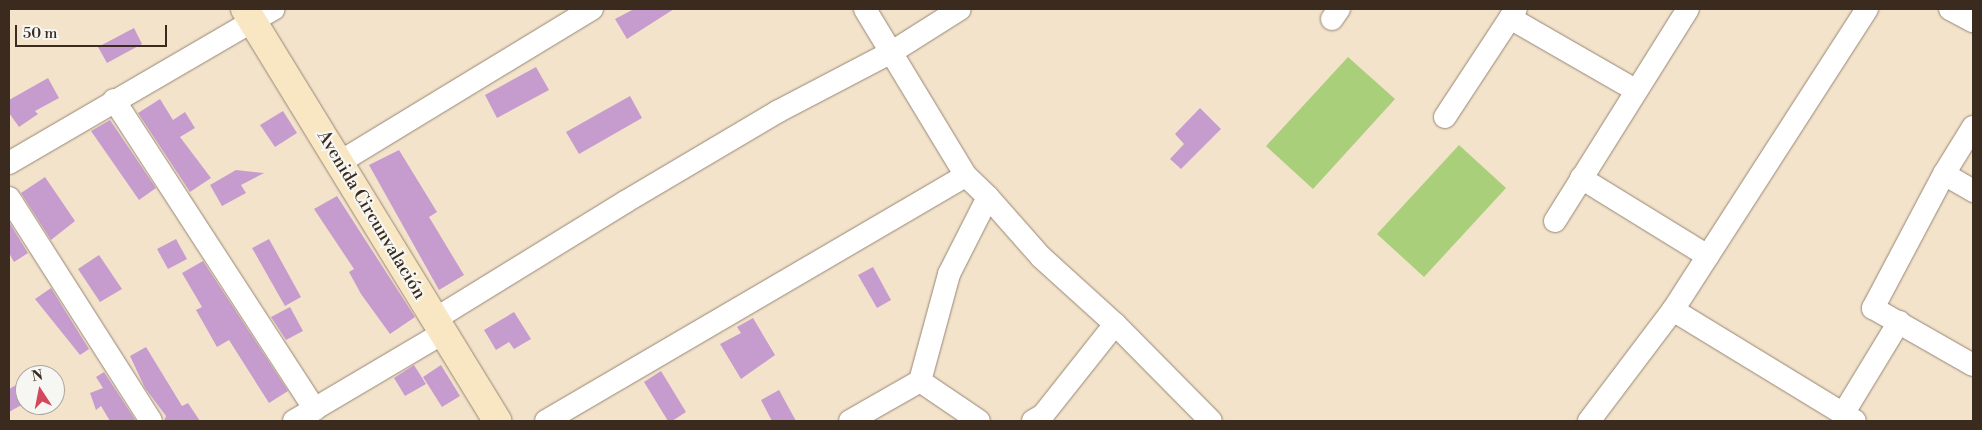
<!DOCTYPE html>
<meta charset="utf-8">
<style>
body{margin:0}
#map{position:relative;width:1982px;height:430px;overflow:hidden;background:#f3e3cb;font-family:"Libre Bodoni",serif}
div>[style]{position:absolute}
.green>*{inset:0;background:#a9cf7a}
.building>*{inset:0;background:#c69cce}
.roads{filter:drop-shadow(0 0 1px #978674) drop-shadow(0 0 1px #978674)}
.street>*{height:22px;margin:-11px;padding:0 11px;transform-origin:11px;border-radius:11px;background:#fff}
.secondary>*{height:28px;margin:-14px;padding:0 14px;transform-origin:14px;border-radius:14px;background:#f9e7c3}
span{translate:-50% -50%;white-space:nowrap;text-align:center;line-height:1.15;-webkit-text-stroke:4.5px #f6f6f2;paint-order:stroke}
.street-label{font-size:18px;color:#3b2a1e}
.frame{position:absolute;inset:0;border:10px solid #3b2a1e;pointer-events:none}
.north{position:absolute;left:15px;top:365px;width:50px;height:50px;box-sizing:border-box;background:#f6f6f2;border:1px solid #aba49d;border-radius:50%;rotate:349deg;font-size:14px;font-weight:700;line-height:20px;text-align:center;color:#3b2a1e}
.north::after{content:'';display:block;margin:auto;width:18px;height:22px;background:#d1495b;clip-path:polygon(50% 0,100% 100%,50% 72%,0 100%)}
.scale{position:absolute;left:15px;top:25px;width:152px;height:22px;box-sizing:border-box;border:2px solid #3b2a1e;border-top:0;padding-left:6px;font-size:15px;line-height:18px;white-space:nowrap;color:#3b2a1e;-webkit-text-stroke:4px #f6f6f2;paint-order:stroke}
</style>
<div id="map">
<div class="green">
<div style="clip-path:polygon(1348px 57px,1395px 99px,1313px 189px,1266px 146px)"></div>
<div style="clip-path:polygon(1459px 145px,1506px 188px,1424px 277px,1377px 234px)"></div>
</div>
<div class="building">
<div style="clip-path:polygon(634px 9px,674px 9px,627px 39px,615px 19px)"></div>
<div style="clip-path:polygon(134px 28px,142px 44px,107px 63px,98px 47px)"></div>
<div style="clip-path:polygon(536px 67px,549px 90px,497px 118px,485px 95px)"></div>
<div style="clip-path:polygon(48px 78px,59px 98px,35px 111px,38px 114px,19px 127px,9px 113px,9px 100px)"></div>
<div style="clip-path:polygon(630px 96px,642px 118px,579px 154px,566px 132px)"></div>
<div style="clip-path:polygon(160px 99px,173px 120px,185px 112px,195px 128px,180px 137px,211px 178px,190px 192px,138px 113px)"></div>
<div style="clip-path:polygon(1200px 108px,1221px 129px,1181px 169px,1170px 159px,1184px 144px,1175px 134px)"></div>
<div style="clip-path:polygon(283px 111px,297px 133px,275px 147px,260px 125px)"></div>
<div style="clip-path:polygon(110px 120px,156px 188px,139px 200px,91px 131px)"></div>
<div style="clip-path:polygon(399px 150px,437px 212px,429px 217px,464px 275px,439px 290px,369px 165px)"></div>
<div style="clip-path:polygon(236px 170px,264px 173px,241px 185px,246px 193px,222px 206px,210px 185px)"></div>
<div style="clip-path:polygon(45px 177px,75px 221px,51px 240px,21px 193px)"></div>
<div style="clip-path:polygon(337px 196px,415px 317px,390px 334px,361px 294px,349px 272px,354px 269px,314px 209px)"></div>
<div style="clip-path:polygon(9px 222px,28px 253px,14px 262px,9px 253px)"></div>
<div style="clip-path:polygon(176px 239px,187px 259px,168px 269px,157px 249px)"></div>
<div style="clip-path:polygon(269px 239px,301px 297px,285px 306px,252px 248px)"></div>
<div style="clip-path:polygon(99px 255px,122px 289px,100px 302px,78px 269px)"></div>
<div style="clip-path:polygon(203px 261px,288px 391px,269px 403px,229px 340px,217px 347px,196px 310px,202px 307px,182px 273px)"></div>
<div style="clip-path:polygon(873px 267px,891px 300px,877px 308px,858px 275px)"></div>
<div style="clip-path:polygon(51px 288px,89px 349px,80px 355px,35px 299px)"></div>
<div style="clip-path:polygon(290px 307px,303px 331px,286px 340px,271px 317px)"></div>
<div style="clip-path:polygon(514px 312px,531px 339px,514px 349px,509px 342px,496px 350px,484px 330px)"></div>
<div style="clip-path:polygon(753px 318px,775px 355px,741px 379px,720px 344px,741px 333px,737px 327px)"></div>
<div style="clip-path:polygon(146px 347px,182px 406px,188px 403px,200px 421px,164px 421px,166px 416px,145px 388px,130px 356px)"></div>
<div style="clip-path:polygon(414px 365px,426px 384px,405px 396px,394px 378px)"></div>
<div style="clip-path:polygon(441px 365px,460px 396px,442px 407px,423px 377px)"></div>
<div style="clip-path:polygon(661px 371px,686px 412px,672px 421px,668px 421px,644px 382px)"></div>
<div style="clip-path:polygon(104px 372px,136px 421px,110px 421px,101px 406px,96px 410px,90px 393px,103px 388px,96px 377px)"></div>
<div style="clip-path:polygon(25px 380px,25px 403px,9px 412px,9px 389px)"></div>
<div style="clip-path:polygon(779px 390px,796px 421px,772px 421px,761px 400px)"></div>
</div>
<div class="roads">
<div class="street">
<div style="left:1950px;top:9px;width:26px;rotate:28deg"></div>
<div style="left:1510px;top:18px;width:144px;rotate:29.9deg"></div>
<div style="left:1332px;top:19px;width:12px;rotate:-55deg"></div>
<div style="left:114px;top:100px;width:369px;rotate:57deg"></div>
<div style="left:1445px;top:117px;width:129px;rotate:-56.7deg"></div>
<div style="left:1973px;top:127px;width:55px;rotate:121.7deg"></div>
<div style="left:1944px;top:174px;width:152px;rotate:117.9deg"></div>
<div style="left:1873px;top:308px;width:115px;rotate:29.7deg"></div>
<div style="left:340px;top:162px;width:295px;rotate:-31.3deg"></div>
<div style="left:9px;top:163px;width:306px;rotate:-30.2deg"></div>
<div style="left:1944px;top:174px;width:34px;rotate:30deg"></div>
<div style="left:1581px;top:178px;width:149px;rotate:31.6deg"></div>
<div style="left:988px;top:197px;width:80px;rotate:48.5deg"></div>
<div style="left:1041px;top:257px;width:100px;rotate:42.2deg"></div>
<div style="left:1115px;top:324px;width:136px;rotate:45.3deg"></div>
<div style="left:9px;top:198px;width:264px;rotate:57.5deg"></div>
<div style="left:1555px;top:221px;width:250px;rotate:-57.9deg"></div>
<div style="left:1673px;top:310px;width:213px;rotate:31.4deg"></div>
<div style="left:435px;top:319px;width:223px;rotate:-31.6deg"></div>
<div style="left:625px;top:202px;width:177px;rotate:-30.6deg"></div>
<div style="left:777px;top:112px;width:130px;rotate:-27.6deg"></div>
<div style="left:892px;top:52px;width:80px;rotate:-32.3deg"></div>
<div style="left:920px;top:381px;width:71px;rotate:34.1deg"></div>
<div style="left:1843px;top:414px;width:108px;rotate:-58.7deg"></div>
<div style="left:294px;top:421px;width:173px;rotate:-30.6deg"></div>
<div style="left:546px;top:421px;width:486px;rotate:-30.3deg"></div>
<div style="left:850px;top:421px;width:81px;rotate:-29.7deg"></div>
<div style="left:920px;top:381px;width:111px;rotate:-74.8deg"></div>
<div style="left:949px;top:274px;width:86px;rotate:-63.1deg"></div>
<div style="left:988px;top:197px;width:30px;rotate:-136deg"></div>
<div style="left:966px;top:176px;width:195px;rotate:-121.2deg"></div>
<div style="left:1033px;top:421px;width:12px;rotate:-31deg"></div>
<div style="left:1043px;top:415px;width:116px;rotate:-51.6deg"></div>
<div style="left:1589px;top:421px;width:139px;rotate:-52.9deg"></div>
<div style="left:1673px;top:310px;width:358px;rotate:-57.2deg"></div>
</div>
<div class="secondary">
<div style="left:245px;top:9px;width:483px;rotate:58.5deg"></div>
</div>
</div>
<div class="street-label">
<span style="left:371px;top:215px;rotate:59deg">Avenida Circunvalación</span>
</div>
<div class="frame"></div>
<div class="north">N</div>
<div class="scale">50 m</div>
</div>
